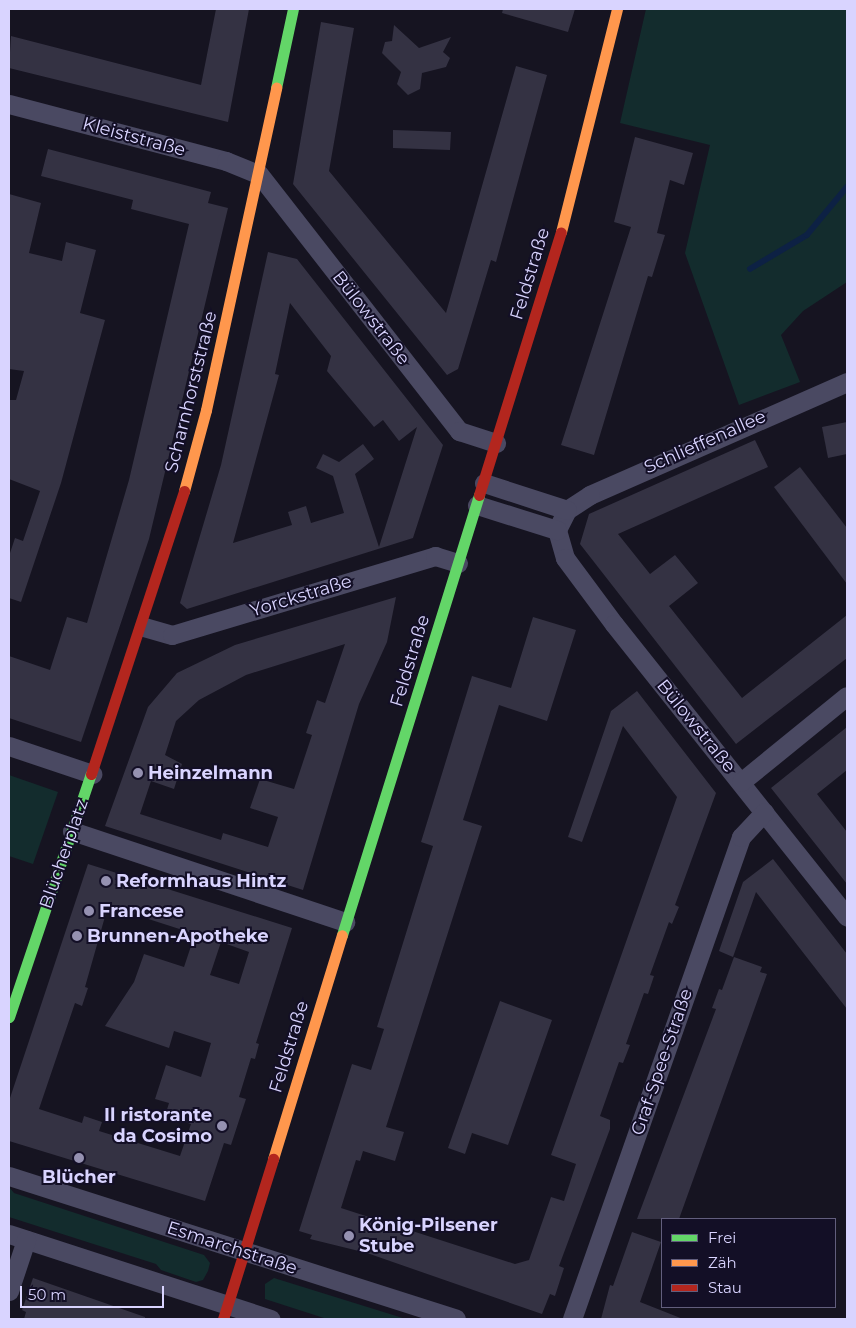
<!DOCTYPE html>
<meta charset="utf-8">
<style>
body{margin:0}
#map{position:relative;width:856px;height:1328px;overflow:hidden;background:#161421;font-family:Montserrat,sans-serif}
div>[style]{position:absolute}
.green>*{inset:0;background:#132c2d}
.stream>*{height:5.5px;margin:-2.75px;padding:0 2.75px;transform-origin:2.75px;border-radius:2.75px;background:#0d2144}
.building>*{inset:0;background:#343243}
.street>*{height:19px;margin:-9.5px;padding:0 9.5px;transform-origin:9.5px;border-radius:9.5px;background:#4a4962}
.fast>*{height:11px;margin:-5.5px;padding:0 5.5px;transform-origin:5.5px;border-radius:5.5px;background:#63d668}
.slow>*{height:11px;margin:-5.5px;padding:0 5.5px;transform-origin:5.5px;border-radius:5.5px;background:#ff974d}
.jam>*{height:11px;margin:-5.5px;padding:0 5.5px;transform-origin:5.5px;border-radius:5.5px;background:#b3261e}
.dots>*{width:14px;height:14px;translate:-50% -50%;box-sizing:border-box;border:2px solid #130f26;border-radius:50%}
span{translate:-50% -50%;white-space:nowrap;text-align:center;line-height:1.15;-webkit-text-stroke:4px #130f26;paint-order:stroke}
.street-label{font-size:18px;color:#d9d4ff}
.poi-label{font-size:18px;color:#d9d4ff;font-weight:700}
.left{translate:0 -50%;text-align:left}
.right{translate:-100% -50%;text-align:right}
.frame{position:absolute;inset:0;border:10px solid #d9d4ff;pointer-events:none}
.legend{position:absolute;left:661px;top:1218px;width:175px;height:90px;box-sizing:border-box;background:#130f26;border:1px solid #625e7d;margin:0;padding:6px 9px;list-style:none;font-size:15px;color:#d9d4ff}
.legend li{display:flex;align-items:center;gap:10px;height:25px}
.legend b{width:25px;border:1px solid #625e7d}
.scale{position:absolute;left:20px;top:1286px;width:144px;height:22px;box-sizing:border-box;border:2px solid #d9d4ff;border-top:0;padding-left:6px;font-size:15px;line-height:18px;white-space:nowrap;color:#d9d4ff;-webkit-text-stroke:4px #130f26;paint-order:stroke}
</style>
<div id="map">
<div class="green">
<div style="clip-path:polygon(646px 9px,847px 9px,847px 282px,803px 311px,781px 335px,800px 382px,739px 405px,685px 253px,710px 145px,620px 123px)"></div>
<div style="clip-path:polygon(9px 775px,58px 792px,33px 864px,9px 856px)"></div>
<div style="clip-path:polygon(9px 1187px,14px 1193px,204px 1255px,210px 1263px,208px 1271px,203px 1280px,196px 1282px,161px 1270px,156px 1264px,9px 1217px)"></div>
<div style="clip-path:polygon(274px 1278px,406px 1319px,327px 1319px,265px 1299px,265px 1284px)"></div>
</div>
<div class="stream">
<div style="left:750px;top:269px;width:66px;rotate:-30.8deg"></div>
<div style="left:807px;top:235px;width:62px;rotate:-50.2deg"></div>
</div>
<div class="building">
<div style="clip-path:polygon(216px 9px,249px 9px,228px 122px,9px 68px,11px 36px,201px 85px)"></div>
<div style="clip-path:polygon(503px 9px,575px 9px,568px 32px,502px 13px)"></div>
<div style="clip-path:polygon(321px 22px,354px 28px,329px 171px,446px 313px,516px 66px,547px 75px,496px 262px,491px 260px,458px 369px,447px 375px,293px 184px)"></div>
<div style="clip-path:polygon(394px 25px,419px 48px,451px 37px,443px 52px,450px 58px,446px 67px,422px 73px,420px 89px,408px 95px,397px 84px,401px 72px,382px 53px,385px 42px,392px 41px)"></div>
<div style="clip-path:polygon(393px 130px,451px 132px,450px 150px,393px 148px)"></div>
<div style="clip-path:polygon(635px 137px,693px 153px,684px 185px,670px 180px,657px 233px,665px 235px,652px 277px,648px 276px,594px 455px,561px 445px,631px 227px,614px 222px)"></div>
<div style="clip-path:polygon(48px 149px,211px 192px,208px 203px,228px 208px,149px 539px,81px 742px,9px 718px,9px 656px,50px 670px,67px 617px,87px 623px,129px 480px,189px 224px,131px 209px,133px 200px,41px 176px)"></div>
<div style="clip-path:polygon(9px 194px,41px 203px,29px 253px,62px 261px,66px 242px,96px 250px,80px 313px,105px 320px,61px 483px,21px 602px,9px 598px,9px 556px,15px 538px,23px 541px,40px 491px,9px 479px,9px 400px,16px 400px,24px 371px,9px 369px)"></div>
<div style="clip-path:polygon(evenodd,268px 252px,297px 259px,443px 445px,413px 538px,187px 609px,180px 603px,221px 465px,268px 252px,290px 303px,331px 356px,327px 371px,374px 427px,383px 420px,399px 441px,417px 427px,379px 547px,355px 474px,374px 459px,363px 444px,339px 462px,323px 454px,316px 468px,333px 476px,344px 513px,311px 523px,306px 506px,288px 512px,292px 525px,233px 543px,279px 375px,275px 374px,290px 303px)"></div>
<div style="clip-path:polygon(847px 422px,847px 454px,828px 458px,822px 427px)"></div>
<div style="clip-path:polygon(755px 440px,768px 467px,618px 534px,650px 574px,675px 555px,698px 583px,669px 606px,742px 698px,847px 615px,847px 658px,736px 744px,580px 544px,589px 514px)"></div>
<div style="clip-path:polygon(800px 467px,847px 528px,847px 584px,774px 487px)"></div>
<div style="clip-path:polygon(evenodd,396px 597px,387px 642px,359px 704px,303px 890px,105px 826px,148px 707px,177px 673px,235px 645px,396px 597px,345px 644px,325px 703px,317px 700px,306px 733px,312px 735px,294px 789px,260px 779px,250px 808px,278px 817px,268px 847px,223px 833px,221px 840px,140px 814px,151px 781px,174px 789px,182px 764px,165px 755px,176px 721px,199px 700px,246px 675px,345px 644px)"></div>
<div style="clip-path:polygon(533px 617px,576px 630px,547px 721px,499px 705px,463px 820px,482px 826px,386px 1127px,404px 1132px,395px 1161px,363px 1151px,360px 1161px,356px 1160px,341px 1208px,515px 1264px,529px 1260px,551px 1197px,564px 1201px,576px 1164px,551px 1155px,677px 797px,623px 726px,582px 842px,568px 837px,611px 711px,637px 691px,716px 793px,675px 905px,679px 907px,672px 924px,669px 922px,650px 975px,654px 976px,648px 994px,644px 993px,626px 1044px,630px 1045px,623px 1063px,619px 1062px,600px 1116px,610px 1120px,610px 1129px,559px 1266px,564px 1268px,555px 1296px,550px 1294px,542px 1314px,367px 1253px,310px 1239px,312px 1235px,299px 1231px,352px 1064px,371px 1070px,384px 1029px,377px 1027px,433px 846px,421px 842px,472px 676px,511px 688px)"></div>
<div style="clip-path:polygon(847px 727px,847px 770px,817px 794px,847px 832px,847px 884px,771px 788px)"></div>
<div style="clip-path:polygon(773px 859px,847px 954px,847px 1009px,756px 892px,733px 957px,719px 951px,743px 882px)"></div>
<div style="clip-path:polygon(evenodd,88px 864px,292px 928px,256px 1043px,259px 1044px,255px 1059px,251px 1058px,239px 1097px,246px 1099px,231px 1145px,224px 1143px,205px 1201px,9px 1141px,9px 1101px,88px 864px,108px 906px,195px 934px,184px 967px,144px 954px,134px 982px,105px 1026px,169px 1048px,174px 1031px,211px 1043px,201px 1077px,166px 1065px,155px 1099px,169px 1103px,165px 1116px,191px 1124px,180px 1156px,99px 1131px,102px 1122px,84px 1116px,82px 1123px,39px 1109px,75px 1003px,82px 1006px,88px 988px,85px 987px,108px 906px,88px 864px,221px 942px,249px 952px,239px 984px,210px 975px,221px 942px)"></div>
<div style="clip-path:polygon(734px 957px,762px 967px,760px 972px,767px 974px,679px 1219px,637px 1219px,716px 1009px,712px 1008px,719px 989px,722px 990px)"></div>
<div style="clip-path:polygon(500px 1001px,552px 1020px,508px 1145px,472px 1133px,465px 1154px,448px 1148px)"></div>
<div style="clip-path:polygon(632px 1232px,661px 1242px,640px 1302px,683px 1319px,601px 1319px,610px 1285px,613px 1286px)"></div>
<div style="clip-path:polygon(33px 1278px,145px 1317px,145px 1319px,24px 1319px,26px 1312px,22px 1310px)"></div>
</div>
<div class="street">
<div style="left:9px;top:104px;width:224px;rotate:14.7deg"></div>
<div style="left:226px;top:161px;width:35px;rotate:22deg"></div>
<div style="left:259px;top:174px;width:326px;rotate:52.1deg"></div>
<div style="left:459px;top:431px;width:39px;rotate:18deg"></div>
<div style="left:847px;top:382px;width:281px;rotate:156.3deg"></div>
<div style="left:590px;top:495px;width:27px;rotate:147deg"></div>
<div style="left:567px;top:510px;width:22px;rotate:117deg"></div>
<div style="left:557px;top:530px;width:29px;rotate:74deg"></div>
<div style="left:565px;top:558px;width:82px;rotate:53.4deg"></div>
<div style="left:614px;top:624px;width:374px;rotate:51.5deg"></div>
<div style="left:484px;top:483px;width:87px;rotate:18deg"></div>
<div style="left:477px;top:505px;width:84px;rotate:17.4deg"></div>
<div style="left:144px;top:627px;width:29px;rotate:16deg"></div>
<div style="left:172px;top:635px;width:275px;rotate:-16.7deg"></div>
<div style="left:435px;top:556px;width:24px;rotate:17deg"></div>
<div style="left:9px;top:746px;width:88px;rotate:18.6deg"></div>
<div style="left:741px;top:782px;width:136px;rotate:-39.1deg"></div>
<div style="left:72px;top:831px;width:288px;rotate:18.4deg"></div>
<div style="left:9px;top:1176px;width:469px;rotate:17.7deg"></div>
<div style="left:9px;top:1234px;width:275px;rotate:18deg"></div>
<div style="left:9px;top:1291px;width:54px;rotate:-71.6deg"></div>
<div style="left:572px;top:1319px;width:511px;rotate:-70.68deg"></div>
<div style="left:741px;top:837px;width:34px;rotate:-47deg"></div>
</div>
<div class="fast">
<div style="left:276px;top:88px;width:81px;rotate:-77.9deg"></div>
<div style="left:342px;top:935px;width:461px;rotate:-72.7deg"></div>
<div style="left:9px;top:1017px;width:256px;rotate:-71.4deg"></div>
</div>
<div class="slow">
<div style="left:561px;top:232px;width:230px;rotate:-75.9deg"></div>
<div style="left:184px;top:491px;width:84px;rotate:-74.8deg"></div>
<div style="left:206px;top:410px;width:330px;rotate:-77.7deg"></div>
<div style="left:273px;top:1159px;width:234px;rotate:-72.9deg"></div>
</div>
<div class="jam">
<div style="left:479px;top:495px;width:275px;rotate:-72.7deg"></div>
<div style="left:91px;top:774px;width:298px;rotate:-71.8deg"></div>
<div style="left:223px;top:1319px;width:168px;rotate:-72.6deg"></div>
</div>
<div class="dots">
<div style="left:138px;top:773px;background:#9591b1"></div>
<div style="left:106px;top:881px;background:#9591b1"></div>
<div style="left:89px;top:911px;background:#9591b1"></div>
<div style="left:77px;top:936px;background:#9591b1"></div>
<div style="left:222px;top:1126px;background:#9591b1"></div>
<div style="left:79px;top:1158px;background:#9591b1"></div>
<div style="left:349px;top:1236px;background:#9591b1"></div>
</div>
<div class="street-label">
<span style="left:134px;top:137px;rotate:15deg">Kleiststraße</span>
<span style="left:530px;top:274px;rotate:-73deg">Feldstraße</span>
<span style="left:371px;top:318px;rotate:52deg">Bülowstraße</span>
<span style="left:191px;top:392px;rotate:-76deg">Scharnhorststraße</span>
<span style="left:705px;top:442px;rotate:-24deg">Schlieffenallee</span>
<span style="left:301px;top:596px;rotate:-17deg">Yorckstraße</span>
<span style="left:410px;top:661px;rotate:-73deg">Feldstraße</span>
<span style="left:696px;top:726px;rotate:51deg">Bülowstraße</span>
<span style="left:64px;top:854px;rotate:-71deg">Blücherplatz</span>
<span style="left:289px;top:1047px;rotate:-73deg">Feldstraße</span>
<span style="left:662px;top:1062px;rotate:-71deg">Graf-Spee-Straße</span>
<span style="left:232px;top:1248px;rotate:18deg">Esmarchstraße</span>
</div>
<div class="poi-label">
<span class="left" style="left:148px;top:773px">Heinzelmann</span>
<span class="left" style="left:116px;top:881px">Reformhaus Hintz</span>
<span class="left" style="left:99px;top:911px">Francese</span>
<span class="left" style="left:87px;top:936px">Brunnen-Apotheke</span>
<span class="right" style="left:212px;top:1126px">Il ristorante<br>da Cosimo</span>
<span style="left:79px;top:1177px">Blücher</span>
<span class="left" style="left:359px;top:1236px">König-Pilsener<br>Stube</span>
</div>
<div class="frame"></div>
<ul class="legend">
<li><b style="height:6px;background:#63d668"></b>Frei</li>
<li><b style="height:6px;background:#ff974d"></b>Zäh</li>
<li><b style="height:6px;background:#b3261e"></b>Stau</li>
</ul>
<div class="scale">50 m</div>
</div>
